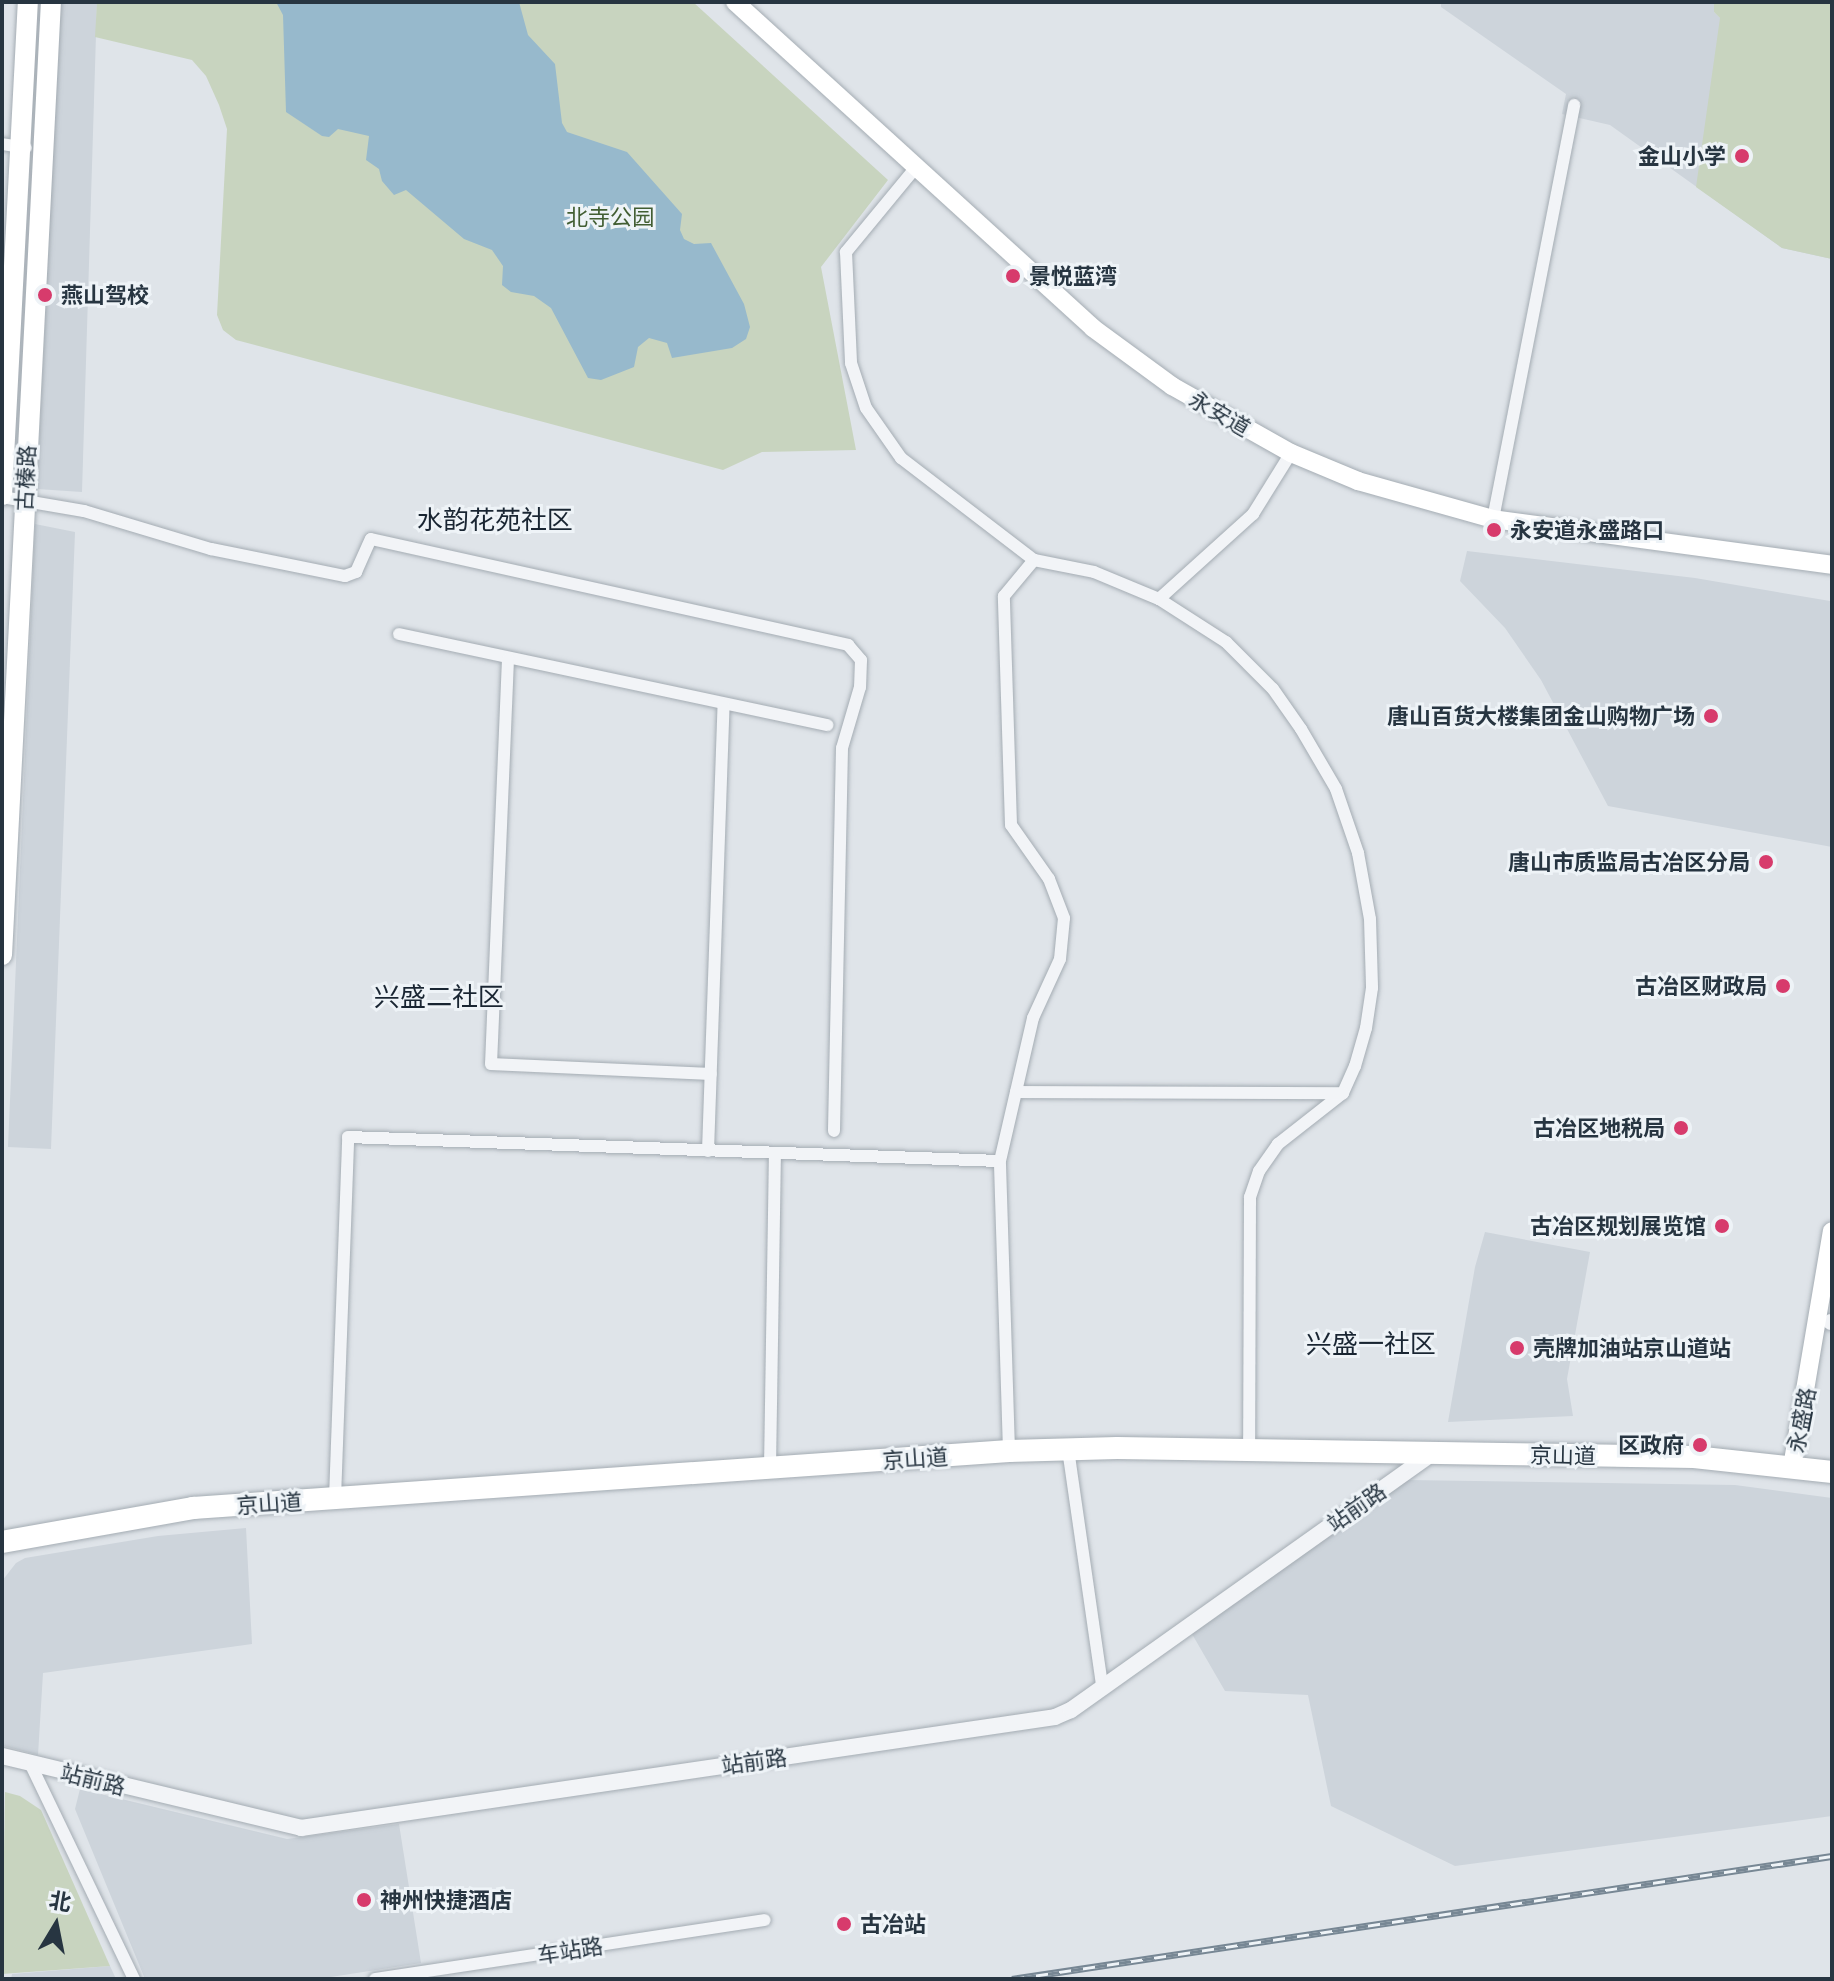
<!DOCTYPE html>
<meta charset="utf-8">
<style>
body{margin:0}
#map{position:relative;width:1834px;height:1981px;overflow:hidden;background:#dfe4e9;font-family:Ubuntu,"Noto Sans SC",sans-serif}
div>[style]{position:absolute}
.built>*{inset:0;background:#cdd4db}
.green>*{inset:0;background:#c8d4bf}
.water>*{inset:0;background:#97b9cc}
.roads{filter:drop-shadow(0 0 2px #a4acb3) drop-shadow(0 0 2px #a4acb3)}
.minor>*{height:12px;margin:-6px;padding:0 6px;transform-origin:6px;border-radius:6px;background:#f2f4f7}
.tertiary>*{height:16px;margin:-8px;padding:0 8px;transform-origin:8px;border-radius:8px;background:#f2f4f7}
.secondary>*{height:18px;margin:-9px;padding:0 9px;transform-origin:9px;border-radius:9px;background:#fff}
.primary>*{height:20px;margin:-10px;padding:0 10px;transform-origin:10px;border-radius:10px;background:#fff}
.trunk>*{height:22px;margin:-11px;padding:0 11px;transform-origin:11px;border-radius:11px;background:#fff}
.rail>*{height:7px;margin-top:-3.5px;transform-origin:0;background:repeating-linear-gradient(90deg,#eef3f7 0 12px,#778794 0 24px);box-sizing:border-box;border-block:2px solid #778794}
.dots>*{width:22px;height:22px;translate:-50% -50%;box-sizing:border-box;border:4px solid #eef3f7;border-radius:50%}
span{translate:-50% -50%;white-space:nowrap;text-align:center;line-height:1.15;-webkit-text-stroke:6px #eef3f7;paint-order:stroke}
.poi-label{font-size:22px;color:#273541;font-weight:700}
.right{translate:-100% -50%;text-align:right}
.left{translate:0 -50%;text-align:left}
.park-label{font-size:22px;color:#425e33}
.street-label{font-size:22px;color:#273541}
.quarter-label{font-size:26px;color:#192532}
.frame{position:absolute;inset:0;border:4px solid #273541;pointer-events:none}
.north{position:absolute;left:16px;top:1885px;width:80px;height:80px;-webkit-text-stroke:6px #eef3f7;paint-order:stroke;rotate:10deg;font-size:22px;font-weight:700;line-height:32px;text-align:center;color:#273541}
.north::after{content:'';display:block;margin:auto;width:28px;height:36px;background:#273541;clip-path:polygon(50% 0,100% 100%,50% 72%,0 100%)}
</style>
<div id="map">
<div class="built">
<div style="clip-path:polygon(60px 2px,97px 2px,82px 492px,37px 489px)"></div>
<div style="clip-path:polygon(1441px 2px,1714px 2px,1714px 12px,1720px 18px,1832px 259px,1782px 248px,1610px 125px,1562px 114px,1566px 94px,1441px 7px)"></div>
<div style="clip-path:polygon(35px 524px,75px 532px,51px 1149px,8px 1147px)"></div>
<div style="clip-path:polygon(1467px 551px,1695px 578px,1830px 601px,1832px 847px,1608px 806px,1541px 680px,1505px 628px,1460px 581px)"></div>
<div style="clip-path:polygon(1485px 1232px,1590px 1252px,1567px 1379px,1573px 1416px,1448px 1422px,1475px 1267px)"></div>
<div style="clip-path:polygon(1407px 1480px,1735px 1485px,1832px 1498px,1832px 1816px,1455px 1866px,1331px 1806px,1308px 1695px,1225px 1691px,1192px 1634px)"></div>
<div style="clip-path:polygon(246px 1528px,252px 1644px,43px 1673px,38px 1755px,4px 1746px,2px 1581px,16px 1563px,25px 1558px,158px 1536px)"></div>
<div style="clip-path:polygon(80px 1789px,287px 1839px,399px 1824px,421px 1963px,318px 1979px,145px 1979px,75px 1809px)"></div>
<div style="clip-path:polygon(110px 1966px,116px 1979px,11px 1979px,12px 1974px)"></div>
</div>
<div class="green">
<div style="clip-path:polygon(97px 2px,693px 2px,888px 180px,821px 267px,856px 450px,762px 452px,723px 470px,236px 340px,223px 330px,217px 315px,227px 129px,219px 105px,206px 76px,192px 60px,95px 37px)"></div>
<div style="clip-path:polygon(1714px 2px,1832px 2px,1832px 259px,1782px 248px,1696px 187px,1720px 18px,1714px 12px)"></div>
<div style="clip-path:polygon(5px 1792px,20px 1796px,41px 1810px,110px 1966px,2px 1974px)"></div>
</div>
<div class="water">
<div style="clip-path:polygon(276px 2px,519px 2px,528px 35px,555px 64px,562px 123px,567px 132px,627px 152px,682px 214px,680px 230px,684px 239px,694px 244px,711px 243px,744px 304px,750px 327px,746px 339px,732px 348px,672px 358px,667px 343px,649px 338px,638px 347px,634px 367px,601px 380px,588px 378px,551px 308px,534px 296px,511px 292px,502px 285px,503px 266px,492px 250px,464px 239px,406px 190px,394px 195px,382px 181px,379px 169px,366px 160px,369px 136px,338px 129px,329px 137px,322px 136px,286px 112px,283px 15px)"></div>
</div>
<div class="roads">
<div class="minor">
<div style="left:2px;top:144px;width:24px;rotate:9deg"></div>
<div style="left:917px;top:166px;width:112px;rotate:129.5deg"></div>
<div style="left:846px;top:252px;width:111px;rotate:87.4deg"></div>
<div style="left:851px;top:363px;width:47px;rotate:71.6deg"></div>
<div style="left:866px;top:408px;width:61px;rotate:55deg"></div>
<div style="left:901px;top:458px;width:168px;rotate:37.5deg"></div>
<div style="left:1034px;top:560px;width:61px;rotate:11.3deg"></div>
<div style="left:1094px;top:572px;width:70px;rotate:22.6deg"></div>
<div style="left:1159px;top:599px;width:80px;rotate:32.7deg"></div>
<div style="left:1226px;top:642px;width:66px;rotate:45deg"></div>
<div style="left:1273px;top:689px;width:49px;rotate:55deg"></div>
<div style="left:1301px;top:729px;width:69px;rotate:59.7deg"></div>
<div style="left:1336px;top:789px;width:68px;rotate:71deg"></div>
<div style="left:1358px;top:853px;width:67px;rotate:79.7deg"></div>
<div style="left:1370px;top:919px;width:69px;rotate:88.3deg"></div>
<div style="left:1372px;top:988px;width:40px;rotate:98.5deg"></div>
<div style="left:1366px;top:1028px;width:40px;rotate:106deg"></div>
<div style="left:1355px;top:1066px;width:30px;rotate:114deg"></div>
<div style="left:1343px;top:1093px;width:83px;rotate:141.9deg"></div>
<div style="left:1278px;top:1144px;width:33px;rotate:125deg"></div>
<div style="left:1259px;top:1171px;width:28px;rotate:109deg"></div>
<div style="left:1250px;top:1197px;width:253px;rotate:90.2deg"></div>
<div style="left:2px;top:497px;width:83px;rotate:9.7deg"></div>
<div style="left:84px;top:511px;width:133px;rotate:16.7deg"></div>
<div style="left:211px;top:549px;width:137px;rotate:11.4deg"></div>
<div style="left:345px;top:576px;width:12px;rotate:-20deg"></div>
<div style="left:356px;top:572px;width:36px;rotate:-66deg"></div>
<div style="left:371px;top:539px;width:489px;rotate:12.5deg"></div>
<div style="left:848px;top:645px;width:20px;rotate:49deg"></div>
<div style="left:861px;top:660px;width:27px;rotate:92deg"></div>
<div style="left:860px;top:687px;width:64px;rotate:106.4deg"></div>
<div style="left:842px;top:748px;width:383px;rotate:91.2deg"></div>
<div style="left:1493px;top:519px;width:422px;rotate:-78.9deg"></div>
<div style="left:1159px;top:599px;width:127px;rotate:-42.1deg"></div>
<div style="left:1253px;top:514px;width:72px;rotate:-58.1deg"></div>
<div style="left:399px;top:634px;width:438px;rotate:12deg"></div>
<div style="left:508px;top:659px;width:405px;rotate:92.4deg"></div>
<div style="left:491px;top:1064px;width:220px;rotate:2.6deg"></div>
<div style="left:1016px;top:1092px;width:327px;rotate:0.2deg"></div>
<div style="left:708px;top:1151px;width:447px;rotate:-88deg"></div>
<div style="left:1068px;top:1449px;width:239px;rotate:81.8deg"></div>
<div style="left:1009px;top:1451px;width:290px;rotate:-91.8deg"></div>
<div style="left:1000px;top:1161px;width:147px;rotate:-77deg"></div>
<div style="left:1033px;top:1018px;width:65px;rotate:-65.4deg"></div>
<div style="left:1060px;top:959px;width:41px;rotate:-84.4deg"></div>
<div style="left:1064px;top:918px;width:42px;rotate:-111deg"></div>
<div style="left:1049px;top:879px;width:66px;rotate:-125.1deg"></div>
<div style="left:1011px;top:825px;width:229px;rotate:-91.8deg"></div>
<div style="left:1004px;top:596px;width:47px;rotate:-50.2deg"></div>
<div style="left:770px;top:1468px;width:314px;rotate:-89.1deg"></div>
<div style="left:335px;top:1498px;width:361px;rotate:-87.9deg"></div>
<div style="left:348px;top:1137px;width:652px;rotate:2.11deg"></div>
<div style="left:30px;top:1763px;width:240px;rotate:64.3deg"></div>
<div style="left:375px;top:1979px;width:394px;rotate:-8.6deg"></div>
</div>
<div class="tertiary">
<div style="left:1831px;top:1322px;width:1px"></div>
<div style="left:2px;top:1756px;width:308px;rotate:13.5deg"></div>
<div style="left:301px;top:1828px;width:762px;rotate:-8.37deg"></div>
<div style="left:1055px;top:1717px;width:17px;rotate:-24deg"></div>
<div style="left:1071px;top:1710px;width:443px;rotate:-35.4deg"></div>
</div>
<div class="secondary">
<div style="left:735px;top:2px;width:484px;rotate:42.3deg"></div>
<div style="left:1093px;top:328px;width:98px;rotate:36.3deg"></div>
<div style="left:1172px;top:386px;width:137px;rotate:29.4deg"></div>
<div style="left:1291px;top:453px;width:73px;rotate:22.7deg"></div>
<div style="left:1358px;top:481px;width:140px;rotate:15.7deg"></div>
<div style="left:1493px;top:519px;width:342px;rotate:7.7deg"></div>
<div style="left:1792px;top:1467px;width:239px;rotate:-80.4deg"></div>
</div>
<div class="primary">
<div style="left:2px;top:495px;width:494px;rotate:-87deg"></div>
<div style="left:2px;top:955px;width:954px;rotate:-87.06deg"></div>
</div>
<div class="trunk">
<div style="left:2px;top:1542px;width:194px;rotate:-10.1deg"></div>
<div style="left:193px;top:1508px;width:818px;rotate:-4deg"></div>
<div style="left:1009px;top:1451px;width:108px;rotate:-1.6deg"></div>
<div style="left:1117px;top:1448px;width:577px;rotate:0.89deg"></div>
<div style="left:1694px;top:1457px;width:139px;rotate:6.2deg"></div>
</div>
</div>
<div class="rail">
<div style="left:1012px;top:1979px;width:829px;rotate:-8.53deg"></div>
</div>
<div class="dots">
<div style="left:1742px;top:156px;background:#d73b6c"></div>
<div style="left:1013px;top:276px;background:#d73b6c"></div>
<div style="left:45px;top:295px;background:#d73b6c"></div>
<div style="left:1494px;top:530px;background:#d73b6c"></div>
<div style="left:1711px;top:716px;background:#d73b6c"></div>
<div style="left:1766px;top:862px;background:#d73b6c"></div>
<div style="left:1783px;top:986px;background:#d73b6c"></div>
<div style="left:1681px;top:1128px;background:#d73b6c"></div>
<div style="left:1722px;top:1226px;background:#d73b6c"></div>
<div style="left:1517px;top:1348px;background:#d73b6c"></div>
<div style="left:1700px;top:1445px;background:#d73b6c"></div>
<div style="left:364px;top:1900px;background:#d73b6c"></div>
<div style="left:844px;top:1924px;background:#d73b6c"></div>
</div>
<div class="poi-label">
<span class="right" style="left:1726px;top:156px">金山小学</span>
<span class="left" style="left:1029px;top:276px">景悦蓝湾</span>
<span class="left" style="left:61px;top:295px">燕山驾校</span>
<span class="left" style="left:1510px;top:530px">永安道永盛路口</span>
<span class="right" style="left:1695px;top:716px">唐山百货大楼集团金山购物广场</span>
<span class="right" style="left:1750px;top:862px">唐山市质监局古冶区分局</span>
<span class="right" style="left:1767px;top:986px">古冶区财政局</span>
<span class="right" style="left:1665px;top:1128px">古冶区地税局</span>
<span class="right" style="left:1706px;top:1226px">古冶区规划展览馆</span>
<span class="left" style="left:1533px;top:1348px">壳牌加油站京山道站</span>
<span class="right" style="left:1684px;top:1445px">区政府</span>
<span class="left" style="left:380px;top:1900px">神州快捷酒店</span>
<span class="left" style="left:860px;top:1924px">古冶站</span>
</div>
<div class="park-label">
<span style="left:610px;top:217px">北寺公园</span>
</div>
<div class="street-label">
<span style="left:1220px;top:413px;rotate:30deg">永安道</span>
<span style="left:25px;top:478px;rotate:-87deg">古榛路</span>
<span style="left:1801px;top:1420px;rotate:-79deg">永盛路</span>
<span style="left:1563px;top:1455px;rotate:1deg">京山道</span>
<span style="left:915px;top:1458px;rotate:-4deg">京山道</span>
<span style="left:269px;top:1503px;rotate:-4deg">京山道</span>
<span style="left:1356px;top:1507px;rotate:-35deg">站前路</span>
<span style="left:754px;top:1761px;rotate:-8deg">站前路</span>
<span style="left:93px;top:1779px;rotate:14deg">站前路</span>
<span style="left:570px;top:1950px;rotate:-9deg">车站路</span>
</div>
<div class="quarter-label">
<span style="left:495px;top:520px">水韵花苑社区</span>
<span style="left:439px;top:997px">兴盛二社区</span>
<span style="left:1371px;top:1344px">兴盛一社区</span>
</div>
<div class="frame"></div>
<div class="north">北</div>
</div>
